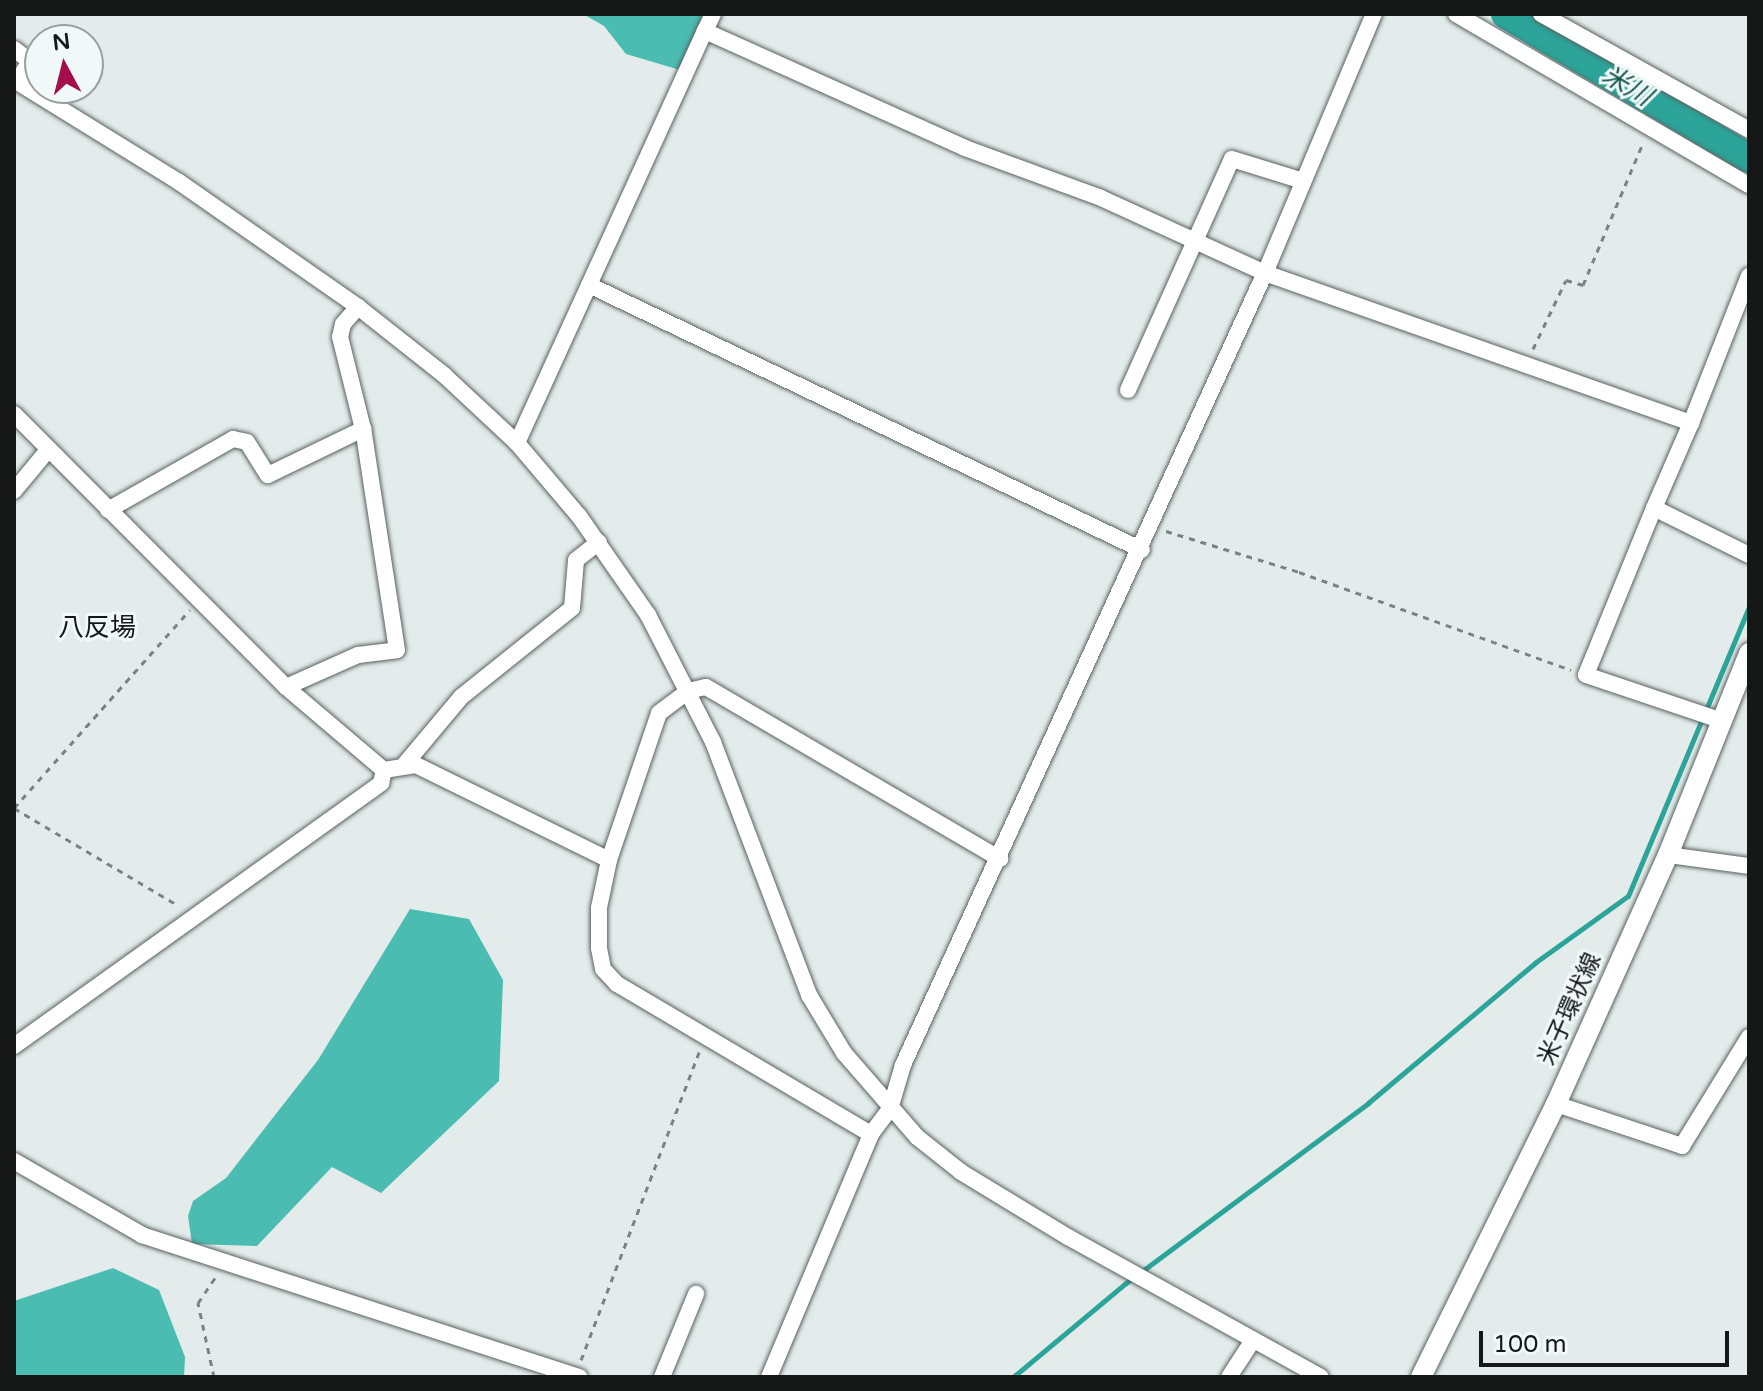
<!DOCTYPE html>
<meta charset="utf-8">
<style>
body{margin:0}
#map{position:relative;width:1763px;height:1391px;overflow:hidden;background:#e3eceb;font-family:"Varela Round","Noto Sans JP",sans-serif}
div>[style]{position:absolute}
.forest>*{inset:0;background:#4bbcb1}
.stream>*{height:5px;margin:-2.5px;padding:0 2.5px;transform-origin:2.5px;border-radius:2.5px;background:#2ca499}
.river>*{height:30px;margin:-15px;padding:0 15px;transform-origin:15px;border-radius:15px;background:#2ca499}
.path>*{height:3px;margin-top:-1.5px;transform-origin:0;background:repeating-linear-gradient(90deg,#7c8281 0 6px,transparent 0 12px)}
.roads{filter:drop-shadow(0 0 2px #596160) drop-shadow(0 0 2px #596160)}
.minor>*{height:16px;margin:-8px;padding:0 8px;transform-origin:8px;border-radius:8px;background:#fff}
.major>*{height:20px;margin:-10px;padding:0 10px;transform-origin:10px;border-radius:10px;background:#fff}
span{translate:-50% -50%;white-space:nowrap;text-align:center;line-height:1.15;-webkit-text-stroke:6px #f0f9f8;paint-order:stroke}
.street-label{font-size:24px;color:#151817}
.water-label{font-size:26px;color:#155650;font-style:italic}
.neighbourhood-label{font-size:26px;color:#151817}
.frame{position:absolute;inset:0;border:16px solid #151817;pointer-events:none}
.north{position:absolute;left:24px;top:24px;width:80px;height:80px;box-sizing:border-box;background:#f0f9f8;border:2px solid #989f9e;border-radius:50%;rotate:353deg;font-size:22px;font-weight:700;line-height:32px;text-align:center;color:#151817}
.north::after{content:'';display:block;margin:auto;width:28px;height:36px;background:#a40e4a;clip-path:polygon(50% 0,100% 100%,50% 72%,0 100%)}
.scale{position:absolute;left:1479px;top:1331px;width:250px;height:36px;box-sizing:border-box;border:4px solid #151817;border-top:0;padding-left:10px;font-size:24px;line-height:28px;white-space:nowrap;color:#151817;-webkit-text-stroke:6px #f0f9f8;paint-order:stroke}
</style>
<div id="map">
<div class="forest">
<div style="clip-path:polygon(583px 14px,703px 14px,680px 70px,626px 54px,604px 26px)"></div>
<div style="clip-path:polygon(410px 909px,469px 919px,503px 980px,499px 1081px,381px 1193px,332px 1167px,257px 1246px,192px 1244px,188px 1216px,193px 1201px,226px 1178px,318px 1060px)"></div>
<div style="clip-path:polygon(113px 1268px,159px 1290px,185px 1357px,184px 1377px,14px 1377px,14px 1301px)"></div>
</div>
<div class="stream">
<div style="left:1013px;top:1377px;width:147px;rotate:-39.8deg"></div>
<div style="left:1126px;top:1283px;width:302px;rotate:-36.6deg"></div>
<div style="left:1368px;top:1103px;width:219px;rotate:-40deg"></div>
<div style="left:1536px;top:962px;width:113px;rotate:-35.7deg"></div>
<div style="left:1628px;top:896px;width:313px;rotate:-67.3deg"></div>
</div>
<div class="river">
<div style="left:1506px;top:14px;width:282px;rotate:30.7deg"></div>
</div>
<div class="path">
<div style="left:1533px;top:349px;width:76px;rotate:-64.4deg"></div>
<div style="left:1566px;top:280px;width:18px;rotate:16deg"></div>
<div style="left:1583px;top:285px;width:154px;rotate:-67.1deg"></div>
<div style="left:1166px;top:531px;width:139px;rotate:17.1deg"></div>
<div style="left:1299px;top:572px;width:289px;rotate:19.8deg"></div>
<div style="left:14px;top:808px;width:265px;rotate:-48.4deg"></div>
<div style="left:14px;top:808px;width:192px;rotate:30.7deg"></div>
<div style="left:581px;top:1360px;width:332px;rotate:-69deg"></div>
<div style="left:214px;top:1377px;width:76px;rotate:-102.2deg"></div>
<div style="left:198px;top:1303px;width:32px;rotate:-56deg"></div>
</div>
<div class="roads">
<div class="minor">
<div style="left:1456px;top:14px;width:339px;rotate:30.3deg"></div>
<div style="left:1541px;top:14px;width:238px;rotate:29.1deg"></div>
<div style="left:705px;top:31px;width:19px;rotate:-65deg"></div>
<div style="left:14px;top:49px;width:20px;rotate:37deg"></div>
<div style="left:30px;top:61px;width:25px;rotate:122deg"></div>
<div style="left:14px;top:80px;width:194px;rotate:31.7deg"></div>
<div style="left:179px;top:182px;width:218px;rotate:34.9deg"></div>
<div style="left:358px;top:307px;width:110px;rotate:38.3deg"></div>
<div style="left:444px;top:375px;width:100px;rotate:43deg"></div>
<div style="left:517px;top:443px;width:96px;rotate:49.7deg"></div>
<div style="left:579px;top:516px;width:121px;rotate:55.1deg"></div>
<div style="left:648px;top:615px;width:143px;rotate:62.9deg"></div>
<div style="left:713px;top:742px;width:271px;rotate:69.2deg"></div>
<div style="left:809px;top:995px;width:68px;rotate:58.9deg"></div>
<div style="left:844px;top:1053px;width:111px;rotate:49deg"></div>
<div style="left:917px;top:1137px;width:56px;rotate:38.5deg"></div>
<div style="left:961px;top:1172px;width:125px;rotate:31.3deg"></div>
<div style="left:1068px;top:1237px;width:289px;rotate:29deg"></div>
<div style="left:589px;top:285px;width:613px;rotate:25.6deg"></div>
<div style="left:1128px;top:390px;width:253px;rotate:-65.8deg"></div>
<div style="left:1232px;top:159px;width:74px;rotate:17.2deg"></div>
<div style="left:14px;top:414px;width:385px;rotate:45.1deg"></div>
<div style="left:286px;top:687px;width:128px;rotate:40.3deg"></div>
<div style="left:1691px;top:423px;width:158px;rotate:-68.5deg"></div>
<div style="left:517px;top:443px;width:453px;rotate:-65.5deg"></div>
<div style="left:705px;top:31px;width:285px;rotate:24.2deg"></div>
<div style="left:965px;top:148px;width:143px;rotate:20.1deg"></div>
<div style="left:1099px;top:197px;width:183px;rotate:24.6deg"></div>
<div style="left:1265px;top:273px;width:452px;rotate:19.4deg"></div>
<div style="left:1691px;top:423px;width:93px;rotate:113.5deg"></div>
<div style="left:1654px;top:508px;width:106px;rotate:26.3deg"></div>
<div style="left:14px;top:491px;width:53px;rotate:-50.3deg"></div>
<div style="left:1654px;top:508px;width:180px;rotate:112.2deg"></div>
<div style="left:1586px;top:675px;width:145px;rotate:18.6deg"></div>
<div style="left:108px;top:510px;width:144px;rotate:-29.6deg"></div>
<div style="left:233px;top:439px;width:14px;rotate:12deg"></div>
<div style="left:247px;top:442px;width:39px;rotate:58deg"></div>
<div style="left:268px;top:475px;width:106px;rotate:-25.8deg"></div>
<div style="left:286px;top:687px;width:79px;rotate:-24deg"></div>
<div style="left:358px;top:655px;width:39px;rotate:-7deg"></div>
<div style="left:397px;top:650px;width:224px;rotate:-98.7deg"></div>
<div style="left:363px;top:429px;width:95px;rotate:-104deg"></div>
<div style="left:340px;top:337px;width:13px;rotate:-77deg"></div>
<div style="left:343px;top:324px;width:23px;rotate:-49deg"></div>
<div style="left:405px;top:764px;width:87px;rotate:-50.1deg"></div>
<div style="left:461px;top:697px;width:142px;rotate:-38.7deg"></div>
<div style="left:572px;top:608px;width:48px;rotate:-85.2deg"></div>
<div style="left:576px;top:560px;width:29px;rotate:-38deg"></div>
<div style="left:384px;top:770px;width:32px;rotate:-9deg"></div>
<div style="left:416px;top:765px;width:215px;rotate:26.2deg"></div>
<div style="left:609px;top:860px;width:49px;rotate:101.8deg"></div>
<div style="left:599px;top:908px;width:40px;rotate:90deg"></div>
<div style="left:599px;top:948px;width:21px;rotate:79deg"></div>
<div style="left:603px;top:969px;width:21px;rotate:47deg"></div>
<div style="left:617px;top:984px;width:295px;rotate:30.6deg"></div>
<div style="left:1668px;top:855px;width:82px;rotate:7.7deg"></div>
<div style="left:609px;top:860px;width:155px;rotate:-71.2deg"></div>
<div style="left:659px;top:713px;width:36px;rotate:-37deg"></div>
<div style="left:688px;top:691px;width:18px;rotate:-13deg"></div>
<div style="left:706px;top:687px;width:341px;rotate:30.3deg"></div>
<div style="left:14px;top:1046px;width:452px;rotate:-35.6deg"></div>
<div style="left:381px;top:783px;width:13px;rotate:-77deg"></div>
<div style="left:1556px;top:1104px;width:133px;rotate:18.4deg"></div>
<div style="left:1682px;top:1146px;width:128px;rotate:-58.4deg"></div>
<div style="left:14px;top:1161px;width:148px;rotate:30deg"></div>
<div style="left:142px;top:1235px;width:460px;rotate:18deg"></div>
<div style="left:662px;top:1377px;width:90px;rotate:-67.7deg"></div>
<div style="left:769px;top:1377px;width:264px;rotate:-67.2deg"></div>
<div style="left:871px;top:1134px;width:31px;rotate:-53deg"></div>
<div style="left:890px;top:1109px;width:46px;rotate:-73.5deg"></div>
<div style="left:903px;top:1065px;width:871px;rotate:-65.44deg"></div>
<div style="left:1265px;top:273px;width:281px;rotate:-67.2deg"></div>
<div style="left:1229px;top:1377px;width:44px;rotate:-57deg"></div>
</div>
<div class="major">
<div style="left:1421px;top:1377px;width:305px;rotate:-63.7deg"></div>
<div style="left:1556px;top:1104px;width:273px;rotate:-65.8deg"></div>
<div style="left:1668px;top:855px;width:218px;rotate:-68.1deg"></div>
</div>
</div>
<div class="street-label">
<span style="left:1570px;top:1009px;rotate:-66deg">米子環状線</span>
</div>
<div class="water-label">
<span style="left:1627px;top:86px;rotate:31deg">米川</span>
</div>
<div class="neighbourhood-label">
<span style="left:97px;top:628px">八反場</span>
</div>
<div class="frame"></div>
<div class="north">N</div>
<div class="scale">100 m</div>
</div>
